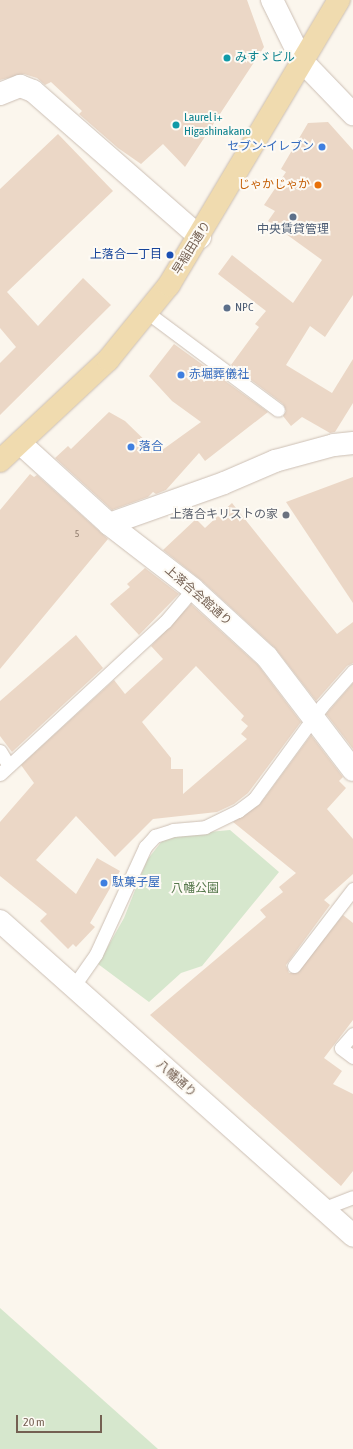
<!DOCTYPE html>
<meta charset="utf-8">
<style>
body{margin:0}
#map{position:relative;width:353px;height:1449px;overflow:hidden;background:#fbf6ed;font-family:"Asap Condensed","Noto Sans JP",sans-serif}
div>[style]{position:absolute}
.green>*{inset:0;background:#d6e7cd}
.building>*{inset:0;background:#ebd7c6}
.roads{filter:drop-shadow(0 0 1px #ccbfb4) drop-shadow(0 0 1px #ccbfb4)}
.lane>*{height:13px;margin:-6.5px;padding:0 6.5px;transform-origin:6.5px;border-radius:6.5px;background:#fff}
.street>*{height:22px;margin:-11px;padding:0 11px;transform-origin:11px;border-radius:11px;background:#fff}
.secondary>*{height:22px;margin:-11px;padding:0 11px;transform-origin:11px;border-radius:11px;background:#fff}
.primary>*{height:22px;margin:-11px;padding:0 11px;transform-origin:11px;border-radius:11px;background:#f0dbaf}
.dots>*{width:11px;height:11px;translate:-50% -50%;box-sizing:border-box;border:2px solid #fdfaf4;border-radius:50%}
span{translate:-50% -50%;white-space:nowrap;text-align:center;line-height:1.15;-webkit-text-stroke:4px #fdfaf4;paint-order:stroke}
.number-label{font-size:10px;color:#927e6f}
.number-label span{-webkit-text-stroke-width:0}
.culture-label{font-size:12px;color:#0d838f}
.left{translate:0 -50%;text-align:left}
.shop-label{font-size:12px;color:#366cbe}
.right{translate:-100% -50%;text-align:right}
.food-label{font-size:12px;color:#c56008}
.service-label{font-size:12px;color:#4e5e75}
.street-label{font-size:12px;color:#746052}
.transit-label{font-size:12px;color:#164399}
.worship-label{font-size:12px;color:#5b616d}
.park-label{font-size:12px;color:#56784c}
.scale{position:absolute;left:16px;top:1415px;width:86px;height:18px;box-sizing:border-box;border:2px solid #746052;border-top:0;padding-left:5px;font-size:12px;line-height:14px;white-space:nowrap;color:#746052;-webkit-text-stroke:3px #fdfaf4;paint-order:stroke}
</style>
<div id="map">
<div class="green">
<div style="clip-path:polygon(230px 830px,279px 872px,202px 966px,181px 973px,149px 1002px,98px 964px,124px 918px,147px 860px,166px 836px)"></div>
<div style="clip-path:polygon(0 1308px,158px 1449px,0 1449px)"></div>
</div>
<div class="building">
<div style="clip-path:polygon(0 0,247px 0,264px 47px,185px 167px,163px 144px,141px 164px,118px 148px,79px 114px,82px 111px,51px 82px,45px 85px,37px 78px,24px 74px,0 80px)"></div>
<div style="clip-path:polygon(328px 122px,353px 150px,353px 295px,325px 337px,310px 326px,286px 365px,332px 393px,353px 359px,353px 403px,335px 432px,330px 433px,302px 417px,291px 426px,283px 416px,286px 411px,283px 404px,231px 365px,259px 327px,255px 324px,266px 311px,218px 274px,232px 255px,293px 303px,322px 260px,268px 221px,275px 211px,264px 205px,286px 172px,281px 169px,308px 123px)"></div>
<div style="clip-path:polygon(58px 134px,113px 191px,7px 292px,38px 326px,83px 278px,111px 305px,0 415px,0 363px,16px 347px,0 328px,0 189px)"></div>
<div style="clip-path:polygon(174px 344px,268px 412px,205px 461px,199px 453px,166px 490px,156px 494px,153px 492px,148px 497px,112px 510px,55px 458px,68px 446px,71px 449px,109px 412px,125px 421px,158px 453px,201px 422px,172px 401px,149px 376px)"></div>
<div style="clip-path:polygon(30px 474px,34px 477px,37px 475px,108px 539px,0 669px,0 510px)"></div>
<div style="clip-path:polygon(353px 477px,353px 603px,286px 502px)"></div>
<div style="clip-path:polygon(232px 503px,337px 634px,353px 622px,353px 663px,347px 666px,316px 701px,275px 648px,201px 580px,163px 550px,196px 519px,205px 528px)"></div>
<div style="clip-path:polygon(145px 568px,179px 594px,139px 635px,110px 604px,130px 587px,127px 584px)"></div>
<div style="clip-path:polygon(evenodd,191px 604px,258px 665px,301px 722px,248px 793px,234px 804px,217px 812px,153px 819px,115px 857px,76px 816px,36px 860px,76px 894px,97px 858px,120px 871px,90px 923px,95px 927px,76px 947px,73px 944px,68px 949px,40px 921px,47px 914px,0 876px,0 822px,34px 783px,21px 765px,114px 680px,125px 694px,163px 659px,151px 646px,191px 604px,196px 666px,244px 716px,241px 720px,248px 726px,241px 734px,247px 739px,183px 794px,183px 769px,171px 769px,171px 758px,142px 722px,196px 666px)"></div>
<div style="clip-path:polygon(76px 635px,103px 668px,12px 752px,0 736px,0 701px)"></div>
<div style="clip-path:polygon(353px 683px,353px 749px,326px 714px)"></div>
<div style="clip-path:polygon(311px 735px,343px 777px,339px 781px,346px 788px,327px 809px,353px 839px,353px 874px,324px 900px,330px 905px,286px 965px,289px 973px,297px 973px,343px 915px,353px 923px,353px 1020px,324px 1058px,342px 1071px,333px 1084px,353px 1094px,353px 1171px,341px 1186px,150px 1015px,266px 917px,260px 910px,283px 892px,279px 887px,296px 873px,233px 822px,260px 804px)"></div>
</div>
<div class="roads">
<div class="lane">
<div style="left:148px;top:313px;width:162px;rotate:36.7deg"></div>
<div style="left:0;top:751px;width:17px;rotate:59deg"></div>
<div style="left:0;top:774px;width:224px;rotate:-42.7deg"></div>
<div style="left:165px;top:622px;width:43px;rotate:-49.7deg"></div>
<div style="left:294px;top:966px;width:97px;rotate:-52.5deg"></div>
<div style="left:73px;top:987px;width:40px;rotate:-55.1deg"></div>
<div style="left:96px;top:954px;width:118px;rotate:-65.4deg"></div>
<div style="left:145px;top:847px;width:15px;rotate:-48deg"></div>
<div style="left:155px;top:836px;width:19px;rotate:-18deg"></div>
<div style="left:173px;top:830px;width:32px;rotate:-5deg"></div>
<div style="left:205px;top:827px;width:37px;rotate:-26deg"></div>
<div style="left:238px;top:811px;width:20px;rotate:-37deg"></div>
<div style="left:254px;top:799px;width:115px;rotate:-53.8deg"></div>
<div style="left:322px;top:706px;width:47px;rotate:-48.5deg"></div>
<div style="left:353px;top:1034px;width:18px;rotate:131deg"></div>
<div style="left:341px;top:1048px;width:15px;rotate:37deg"></div>
<div style="left:322px;top:1209px;width:33px;rotate:-21deg"></div>
</div>
<div class="street">
<div style="left:0;top:94px;width:22px;rotate:-22deg"></div>
<div style="left:20px;top:86px;width:14px;rotate:21deg"></div>
<div style="left:33px;top:91px;width:222px;rotate:41.2deg"></div>
<div style="left:20px;top:443px;width:120px;rotate:42.3deg"></div>
<div style="left:109px;top:524px;width:106px;rotate:37.7deg"></div>
<div style="left:193px;top:589px;width:100px;rotate:42.6deg"></div>
<div style="left:267px;top:657px;width:142px;rotate:52.7deg"></div>
<div style="left:109px;top:524px;width:122px;rotate:-19.6deg"></div>
<div style="left:224px;top:483px;width:56px;rotate:-23.3deg"></div>
<div style="left:275px;top:461px;width:61px;rotate:-15.2deg"></div>
<div style="left:334px;top:445px;width:19px;rotate:-6deg"></div>
</div>
<div class="secondary">
<div style="left:272px;top:0;width:68px;rotate:63.8deg"></div>
<div style="left:302px;top:61px;width:74px;rotate:46.1deg"></div>
<div style="left:0;top:921px;width:473px;rotate:41.7deg"></div>
</div>
<div class="primary">
<div style="left:0;top:461px;width:148px;rotate:-43.1deg"></div>
<div style="left:108px;top:360px;width:97px;rotate:-50.9deg"></div>
<div style="left:169px;top:285px;width:332px;rotate:-59.2deg"></div>
</div>
</div>
<div class="dots">
<div style="left:227px;top:58px;background:#0f9aa8"></div>
<div style="left:176px;top:125px;background:#0f9aa8"></div>
<div style="left:322px;top:147px;background:#3f7fe0"></div>
<div style="left:318px;top:185px;background:#e8710a"></div>
<div style="left:293px;top:217px;background:#5c6f8a"></div>
<div style="left:170px;top:255px;background:#1a4fb4"></div>
<div style="left:227px;top:308px;background:#5c6f8a"></div>
<div style="left:181px;top:375px;background:#3f7fe0"></div>
<div style="left:131px;top:447px;background:#3f7fe0"></div>
<div style="left:286px;top:515px;background:#6b7280"></div>
<div style="left:104px;top:883px;background:#3f7fe0"></div>
</div>
<div class="number-label">
<span style="left:77px;top:534px">5</span>
</div>
<div class="culture-label">
<span class="left" style="left:235px;top:58px">みすゞビル</span>
<span class="left" style="left:184px;top:125px">Laurel i+<br>Higashinakano</span>
</div>
<div class="shop-label">
<span class="right" style="left:314px;top:147px">セブン-イレブン</span>
<span class="left" style="left:189px;top:375px">赤堀葬儀社</span>
<span class="left" style="left:139px;top:447px">落合</span>
<span class="left" style="left:112px;top:883px">駄菓子屋</span>
</div>
<div class="food-label">
<span class="right" style="left:310px;top:185px">じゃかじゃか</span>
</div>
<div class="service-label">
<span style="left:293px;top:230px">中央賃貸管理</span>
<span class="left" style="left:235px;top:308px">NPC</span>
</div>
<div class="street-label">
<span style="left:192px;top:248px;rotate:-58deg">早稲田通り</span>
<span style="left:198px;top:596px;rotate:41deg">上落合会館通り</span>
<span style="left:176px;top:1079px;rotate:42deg">八幡通り</span>
</div>
<div class="transit-label">
<span class="right" style="left:162px;top:255px">上落合一丁目</span>
</div>
<div class="worship-label">
<span class="right" style="left:278px;top:515px">上落合キリストの家</span>
</div>
<div class="park-label">
<span style="left:195px;top:889px">八幡公園</span>
</div>
<div class="scale">20 m</div>
</div>
